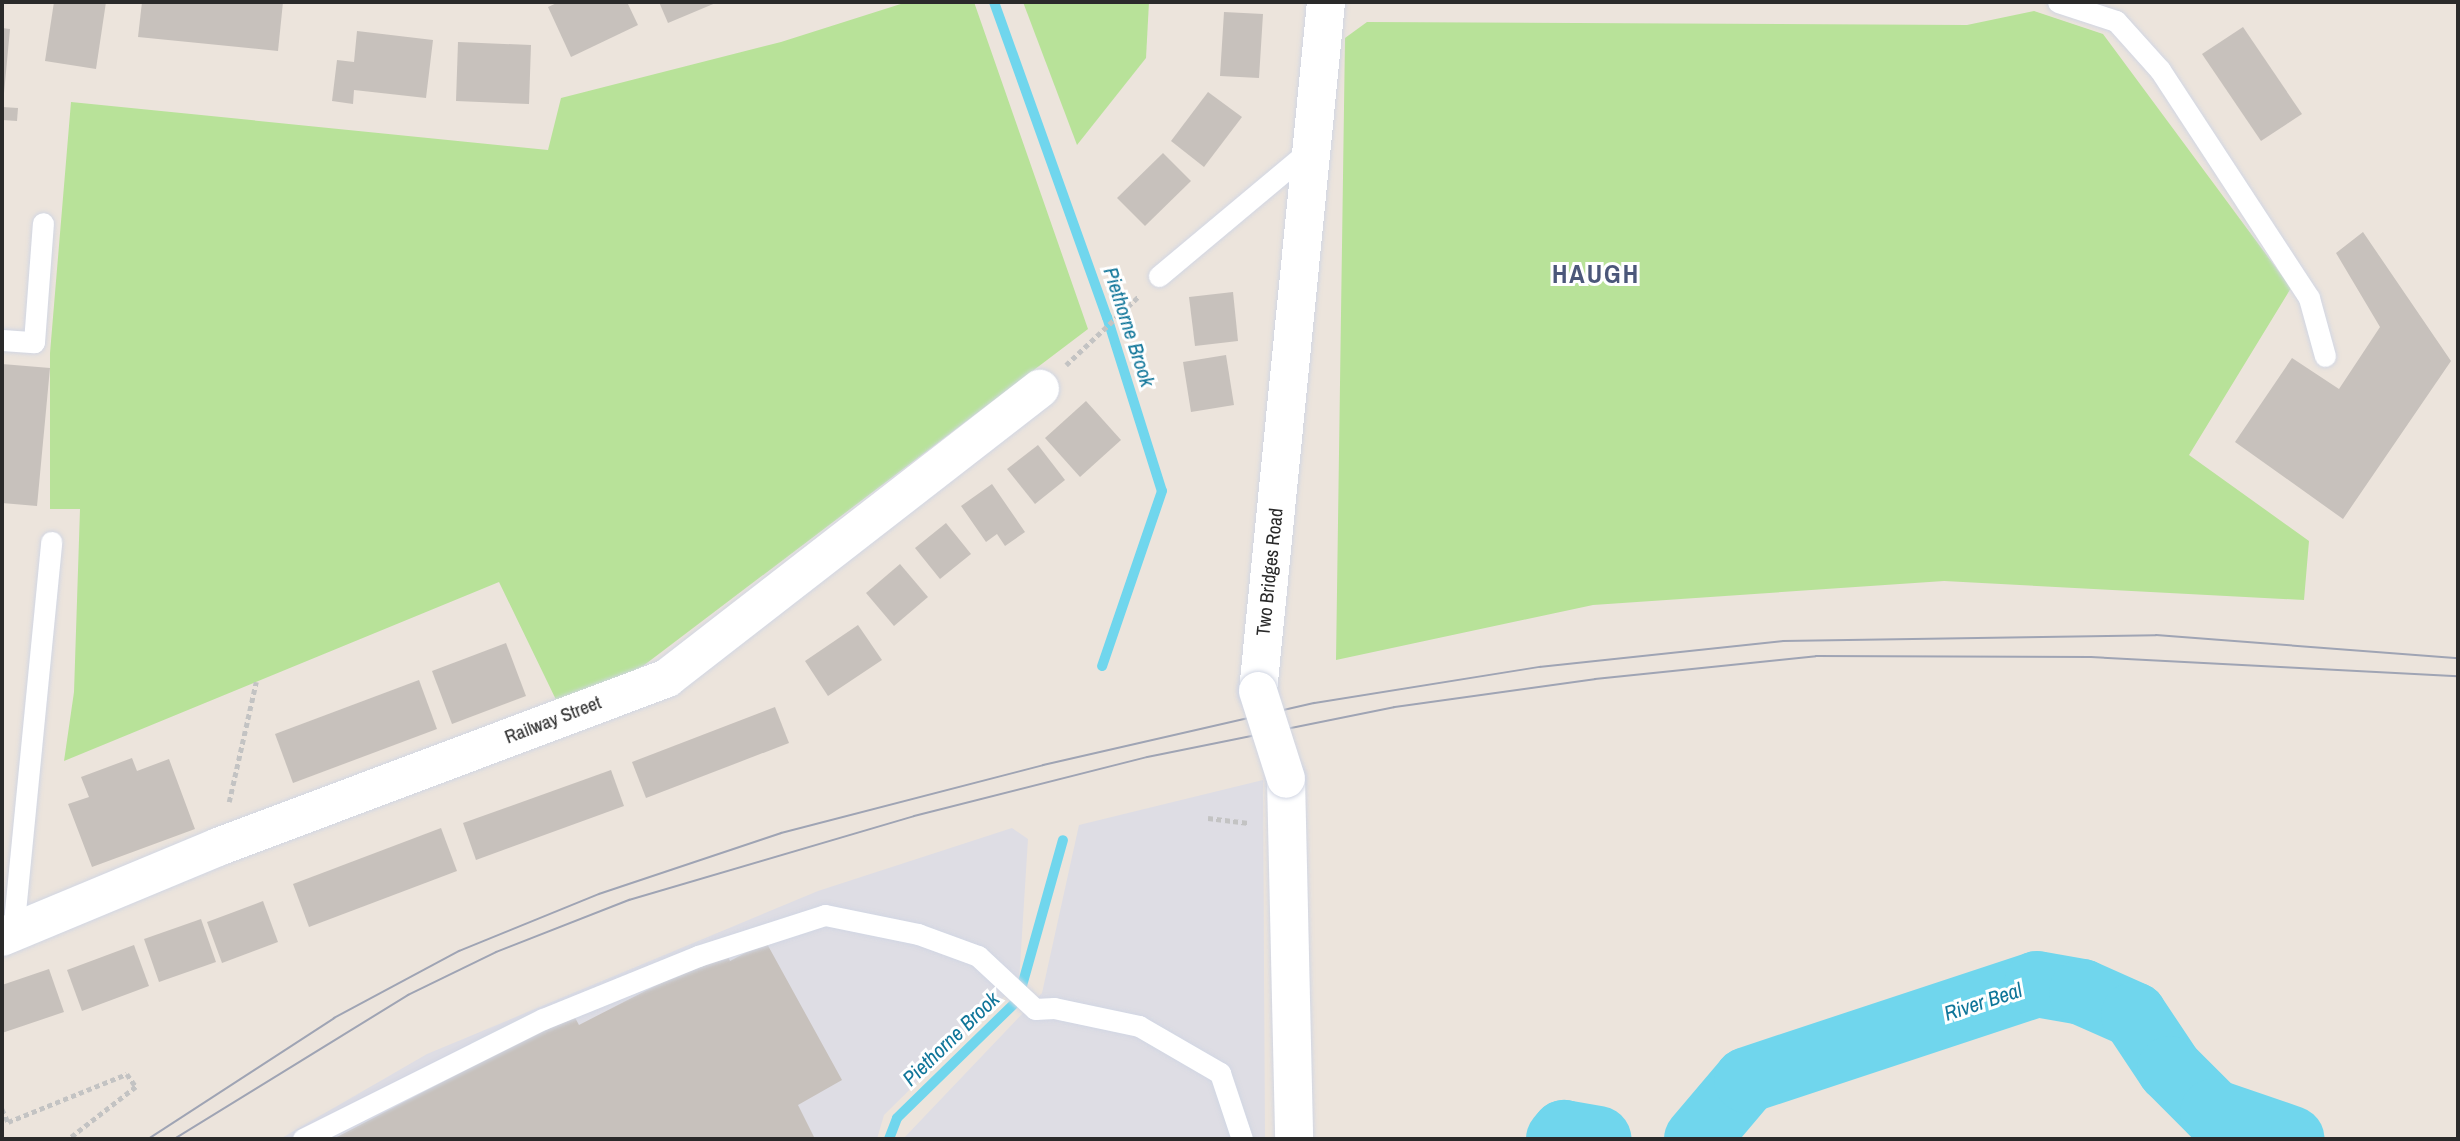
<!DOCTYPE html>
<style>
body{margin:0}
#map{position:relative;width:2460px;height:1141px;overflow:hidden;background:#ece4dc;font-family:"Archivo Narrow",sans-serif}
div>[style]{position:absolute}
.industrial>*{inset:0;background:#dedde4}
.green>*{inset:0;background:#b8e299}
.stream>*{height:10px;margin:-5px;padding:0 5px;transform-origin:5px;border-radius:5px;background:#70d6ed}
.river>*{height:66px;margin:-33px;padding:0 33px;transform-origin:33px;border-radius:33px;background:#70d6ed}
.building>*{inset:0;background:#c7c1bc}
.path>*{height:4.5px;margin-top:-2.25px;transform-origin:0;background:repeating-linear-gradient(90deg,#c3c3c3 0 5px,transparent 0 8.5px)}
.roads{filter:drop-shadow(0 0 2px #d1d6e3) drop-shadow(0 0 2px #d1d6e3)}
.lane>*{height:21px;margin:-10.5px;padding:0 10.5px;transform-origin:10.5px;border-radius:10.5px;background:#fff}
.street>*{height:38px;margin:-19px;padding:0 19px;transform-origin:19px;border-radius:19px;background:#fff}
.tram>*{height:2px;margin:-1px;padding:0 1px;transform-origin:1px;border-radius:1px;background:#9fa4b4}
.bridges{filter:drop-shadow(0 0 2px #d1d6e3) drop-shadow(0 0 2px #d1d6e3)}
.street-bridge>*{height:38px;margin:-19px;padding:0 19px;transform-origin:19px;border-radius:19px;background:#fff}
span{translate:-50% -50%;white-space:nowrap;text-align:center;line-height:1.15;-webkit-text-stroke:6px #fff;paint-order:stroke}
.street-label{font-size:19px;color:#2a2a2a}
.water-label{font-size:21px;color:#0f7599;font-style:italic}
.district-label{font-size:26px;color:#4b577a;font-weight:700;letter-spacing:2px}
.frame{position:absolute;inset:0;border:4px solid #2a2a2a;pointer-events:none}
</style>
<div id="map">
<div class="industrial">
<div style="clip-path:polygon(1263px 780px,1265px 1139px,903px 1139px,1042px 993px,1079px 825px)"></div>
<div style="clip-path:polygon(1012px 828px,1028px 839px,1019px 982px,884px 1115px,877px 1139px,280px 1139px,427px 1054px,818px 891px)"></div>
</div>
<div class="green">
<div style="clip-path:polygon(907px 2px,974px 2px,1088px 329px,643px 666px,560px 708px,499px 582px,64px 761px,74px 692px,80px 509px,50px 509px,50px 353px,71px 102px,548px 150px,561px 98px,781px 42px)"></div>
<div style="clip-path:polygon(1023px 2px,1149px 2px,1146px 58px,1077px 145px)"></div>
<div style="clip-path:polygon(2034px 11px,2103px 34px,2291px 288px,2189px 455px,2309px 541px,2304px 600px,1944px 581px,1593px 605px,1336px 660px,1345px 38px,1367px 22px,1967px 25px)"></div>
</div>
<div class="stream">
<div style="left:994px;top:2px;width:335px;rotate:70.3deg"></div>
<div style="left:1107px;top:317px;width:182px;rotate:72.5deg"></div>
<div style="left:1162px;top:491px;width:185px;rotate:108.9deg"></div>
<div style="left:889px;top:1139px;width:22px;rotate:-69deg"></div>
<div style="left:897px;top:1118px;width:169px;rotate:-44.3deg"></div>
<div style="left:1018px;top:1000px;width:166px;rotate:-74.3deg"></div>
</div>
<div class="river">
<div style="left:1559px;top:1139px;width:8px;rotate:-50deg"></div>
<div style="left:1564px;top:1133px;width:35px;rotate:10deg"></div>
<div style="left:1697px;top:1139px;width:77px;rotate:-49.7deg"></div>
<div style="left:1747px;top:1080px;width:305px;rotate:-18.3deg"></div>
<div style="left:2037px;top:984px;width:46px;rotate:10.1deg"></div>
<div style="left:2082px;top:992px;width:57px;rotate:23.9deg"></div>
<div style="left:2134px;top:1015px;width:65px;rotate:56.3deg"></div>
<div style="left:2170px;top:1069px;width:61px;rotate:45deg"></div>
<div style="left:2213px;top:1112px;width:83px;rotate:18.9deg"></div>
</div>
<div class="building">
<div style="clip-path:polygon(54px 2px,106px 2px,96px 69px,45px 61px)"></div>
<div style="clip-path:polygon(142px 2px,283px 2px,278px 51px,138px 37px)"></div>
<div style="clip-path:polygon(559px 2px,627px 2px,638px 25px,571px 57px,548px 7px)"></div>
<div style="clip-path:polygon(659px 2px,718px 2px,668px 23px)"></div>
<div style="clip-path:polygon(1224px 12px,1263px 14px,1259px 78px,1220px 76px)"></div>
<div style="clip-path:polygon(2243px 27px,2302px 114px,2261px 141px,2202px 54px)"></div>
<div style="clip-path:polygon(2px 28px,10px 29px,4px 93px,2px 93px)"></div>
<div style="clip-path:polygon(357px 31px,433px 40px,426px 98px,354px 90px,353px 104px,332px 101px,337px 60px,354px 62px)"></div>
<div style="clip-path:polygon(458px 42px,531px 45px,529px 104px,456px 101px)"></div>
<div style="clip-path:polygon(1208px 92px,1242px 117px,1204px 167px,1171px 141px)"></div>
<div style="clip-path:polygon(2px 107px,18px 108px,17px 121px,2px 120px)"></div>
<div style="clip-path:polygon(1163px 153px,1191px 181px,1145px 226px,1117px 198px)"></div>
<div style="clip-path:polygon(2363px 232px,2451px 361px,2343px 519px,2235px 442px,2292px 358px,2339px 389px,2380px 327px,2336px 253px)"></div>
<div style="clip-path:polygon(1233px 292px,1238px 341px,1195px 346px,1189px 297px)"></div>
<div style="clip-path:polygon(1226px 355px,1234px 405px,1191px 412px,1183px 362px)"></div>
<div style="clip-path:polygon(2px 364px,50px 368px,37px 506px,2px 503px)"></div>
<div style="clip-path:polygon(1086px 401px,1121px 440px,1080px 477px,1045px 438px)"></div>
<div style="clip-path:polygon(1038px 445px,1065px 480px,1035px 504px,1007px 469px)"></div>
<div style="clip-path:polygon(992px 484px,1025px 532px,1005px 546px,997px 534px,986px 542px,961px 506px)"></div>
<div style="clip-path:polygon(946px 523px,971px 554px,940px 579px,915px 548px)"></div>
<div style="clip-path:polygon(900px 564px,928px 597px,894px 626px,866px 593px)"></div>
<div style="clip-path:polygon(858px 625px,882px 660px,828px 696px,805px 661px)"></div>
<div style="clip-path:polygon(506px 643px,526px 696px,452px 724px,432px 671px)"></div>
<div style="clip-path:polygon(419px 680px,437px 729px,293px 783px,275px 734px)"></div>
<div style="clip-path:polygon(775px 707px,789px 743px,646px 798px,632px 762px)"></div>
<div style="clip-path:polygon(132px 758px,137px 771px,169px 759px,195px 829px,92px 867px,68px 804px,89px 797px,81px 777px)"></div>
<div style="clip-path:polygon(611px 770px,624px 806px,476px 860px,463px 823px)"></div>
<div style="clip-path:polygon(441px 828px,457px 871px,309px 927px,293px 884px)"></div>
<div style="clip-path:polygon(263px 901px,278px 942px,222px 963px,207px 922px)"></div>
<div style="clip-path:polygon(201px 919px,216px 962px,159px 982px,144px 939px)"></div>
<div style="clip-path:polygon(766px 942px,842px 1080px,798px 1105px,815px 1139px,333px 1139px,573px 1014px,579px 1025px,725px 950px,730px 961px)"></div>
<div style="clip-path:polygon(134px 945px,149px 986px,82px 1011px,67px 970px)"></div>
<div style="clip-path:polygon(49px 969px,64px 1012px,2px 1033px,2px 985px)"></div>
</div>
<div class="path">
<div style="left:1066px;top:365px;width:100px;rotate:-43.4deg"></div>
<div style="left:229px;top:802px;width:123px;rotate:-77.3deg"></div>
<div style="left:1208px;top:818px;width:41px;rotate:7deg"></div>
<div style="left:2px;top:1109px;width:14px;rotate:65deg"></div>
<div style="left:8px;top:1122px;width:128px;rotate:-22deg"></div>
<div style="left:127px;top:1074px;width:16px;rotate:55deg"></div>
<div style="left:136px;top:1087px;width:85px;rotate:142.2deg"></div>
</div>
<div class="roads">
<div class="lane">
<div style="left:2058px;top:2px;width:61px;rotate:18.1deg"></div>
<div style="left:2116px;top:21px;width:66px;rotate:48.1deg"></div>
<div style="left:2160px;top:70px;width:272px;rotate:56.8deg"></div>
<div style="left:2309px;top:298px;width:60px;rotate:74.6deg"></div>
<div style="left:1159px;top:276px;width:198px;rotate:-39.9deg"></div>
<div style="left:2px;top:340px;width:32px;rotate:4deg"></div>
<div style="left:34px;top:342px;width:119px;rotate:-85.7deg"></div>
<div style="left:13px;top:932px;width:392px;rotate:-84.4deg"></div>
<div style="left:303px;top:1139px;width:268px;rotate:-26.6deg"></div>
<div style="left:543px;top:1019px;width:167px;rotate:-22.1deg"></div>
<div style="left:698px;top:956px;width:133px;rotate:-17.9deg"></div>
<div style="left:825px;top:915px;width:95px;rotate:11.5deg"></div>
<div style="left:918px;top:934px;width:64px;rotate:20.1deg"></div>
<div style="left:978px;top:956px;width:78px;rotate:42.9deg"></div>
<div style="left:1035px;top:1009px;width:19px;rotate:-3deg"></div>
<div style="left:1054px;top:1008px;width:87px;rotate:12deg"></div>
<div style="left:1139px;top:1026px;width:94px;rotate:30.1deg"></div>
<div style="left:1220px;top:1073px;width:70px;rotate:71.6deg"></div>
</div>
<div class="street">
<div style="left:1258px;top:691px;width:692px;rotate:-84.36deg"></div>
<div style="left:1286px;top:779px;width:360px;rotate:88.7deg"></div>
<div style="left:2px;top:937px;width:234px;rotate:-22.6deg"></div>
<div style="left:218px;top:847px;width:480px;rotate:-20.6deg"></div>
<div style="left:667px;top:678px;width:472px;rotate:-37.8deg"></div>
</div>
</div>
<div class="tram">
<div style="left:148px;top:1139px;width:222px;rotate:-33deg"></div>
<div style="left:334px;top:1018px;width:142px;rotate:-28.2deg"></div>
<div style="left:459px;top:951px;width:151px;rotate:-22.2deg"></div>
<div style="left:599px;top:894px;width:192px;rotate:-18.5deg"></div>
<div style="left:781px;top:833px;width:271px;rotate:-14.5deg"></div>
<div style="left:1043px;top:765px;width:278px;rotate:-12.9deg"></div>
<div style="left:1314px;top:703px;width:229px;rotate:-9.1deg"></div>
<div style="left:1540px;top:667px;width:244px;rotate:-6.1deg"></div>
<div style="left:1783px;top:641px;width:373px;rotate:-0.9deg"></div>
<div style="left:2156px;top:635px;width:303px;rotate:4.4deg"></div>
<div style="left:174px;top:1139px;width:275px;rotate:-31.6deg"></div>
<div style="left:408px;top:995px;width:98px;rotate:-26deg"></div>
<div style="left:496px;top:952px;width:143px;rotate:-21.4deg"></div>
<div style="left:629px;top:900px;width:297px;rotate:-16.4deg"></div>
<div style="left:914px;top:816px;width:240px;rotate:-14.2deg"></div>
<div style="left:1147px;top:757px;width:252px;rotate:-11.4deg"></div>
<div style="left:1394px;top:707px;width:203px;rotate:-7.9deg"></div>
<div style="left:1595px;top:679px;width:222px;rotate:-5.9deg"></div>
<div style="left:1816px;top:656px;width:275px;rotate:0.2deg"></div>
<div style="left:2091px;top:657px;width:367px;rotate:3deg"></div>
</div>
<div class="bridges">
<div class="street-bridge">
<div style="left:1258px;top:691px;width:92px;rotate:72.3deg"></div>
</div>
</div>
<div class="street-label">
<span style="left:1270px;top:572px;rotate:-84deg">Two Bridges Road</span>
<span style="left:553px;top:720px;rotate:-21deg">Railway Street</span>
</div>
<div class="water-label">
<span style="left:1129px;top:327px;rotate:72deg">Piethorne Brook</span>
<span style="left:1983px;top:1002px;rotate:-18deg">River Beal</span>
<span style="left:951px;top:1039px;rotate:-44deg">Piethorne Brook</span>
</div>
<div class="district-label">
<span style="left:1596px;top:274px">HAUGH</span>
</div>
<div class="frame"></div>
</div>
